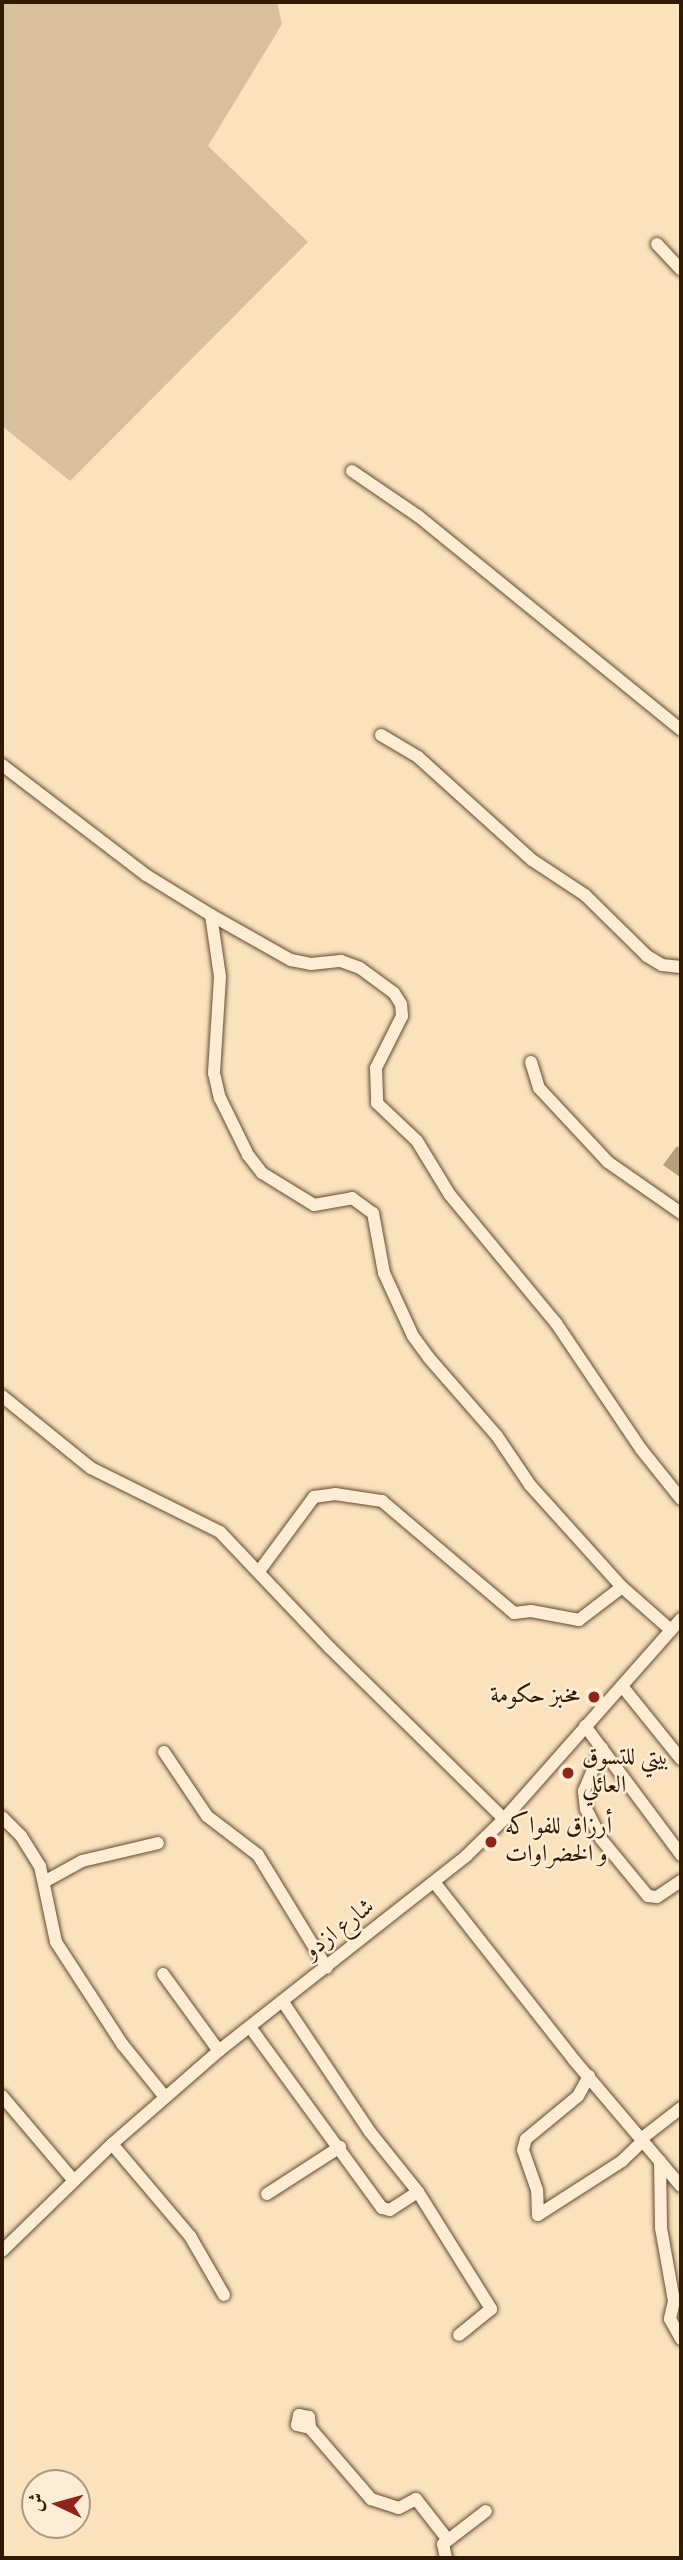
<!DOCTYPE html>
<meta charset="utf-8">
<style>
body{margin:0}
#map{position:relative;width:683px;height:2560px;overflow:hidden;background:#fae2bc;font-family:Vollkorn,Amiri,serif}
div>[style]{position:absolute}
.green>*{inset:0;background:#d8c09d}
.water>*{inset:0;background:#b69e7d}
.roads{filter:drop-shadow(0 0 2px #634b32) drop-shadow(0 0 2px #634b32)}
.minor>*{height:12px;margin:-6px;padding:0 6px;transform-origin:6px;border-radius:6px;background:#fcecd3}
.dots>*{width:19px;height:19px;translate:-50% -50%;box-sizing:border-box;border:4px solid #fcecd3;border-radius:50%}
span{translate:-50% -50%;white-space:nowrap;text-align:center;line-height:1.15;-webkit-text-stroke:5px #fcecd3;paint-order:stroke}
.poi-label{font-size:24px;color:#311904}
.right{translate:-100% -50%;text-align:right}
.left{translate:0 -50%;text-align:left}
.street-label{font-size:24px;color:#311904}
.frame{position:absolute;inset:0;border:4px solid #311904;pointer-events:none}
.north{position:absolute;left:21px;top:2469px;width:70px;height:70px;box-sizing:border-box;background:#fcecd3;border:2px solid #ab9880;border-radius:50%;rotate:275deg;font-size:19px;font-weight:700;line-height:28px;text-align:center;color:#311904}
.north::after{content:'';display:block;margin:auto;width:24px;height:32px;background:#8f2418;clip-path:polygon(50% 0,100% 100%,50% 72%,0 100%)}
</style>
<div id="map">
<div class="green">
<div style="clip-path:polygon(2px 2px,277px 2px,282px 24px,208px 146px,308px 242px,70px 481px,2px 426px)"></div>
</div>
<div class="water">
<div style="clip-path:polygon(677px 1146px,681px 1149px,680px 1177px,663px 1165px)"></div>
</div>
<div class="roads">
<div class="minor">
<div style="left:657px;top:244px;width:35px;rotate:47deg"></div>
<div style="left:352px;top:471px;width:80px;rotate:34.3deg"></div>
<div style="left:418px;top:516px;width:339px;rotate:39.1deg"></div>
<div style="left:381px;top:735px;width:43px;rotate:30.7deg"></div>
<div style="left:418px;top:757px;width:154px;rotate:42.1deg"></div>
<div style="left:532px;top:860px;width:64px;rotate:33.4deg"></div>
<div style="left:585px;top:895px;width:87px;rotate:44.5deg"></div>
<div style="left:647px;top:956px;width:17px;rotate:31deg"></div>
<div style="left:662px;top:965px;width:19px;rotate:6deg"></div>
<div style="left:2px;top:765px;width:181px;rotate:37.4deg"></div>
<div style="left:146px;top:875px;width:76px;rotate:31.6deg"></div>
<div style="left:211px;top:915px;width:92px;rotate:29.4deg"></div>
<div style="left:291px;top:960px;width:20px;rotate:11deg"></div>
<div style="left:311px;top:964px;width:30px;rotate:-6deg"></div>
<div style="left:341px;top:961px;width:20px;rotate:20deg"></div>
<div style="left:360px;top:968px;width:42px;rotate:36.3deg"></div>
<div style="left:394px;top:993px;width:13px;rotate:58deg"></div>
<div style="left:401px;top:1004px;width:12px;rotate:85deg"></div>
<div style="left:402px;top:1016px;width:58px;rotate:116.6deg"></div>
<div style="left:376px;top:1068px;width:35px;rotate:88deg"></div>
<div style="left:377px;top:1103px;width:55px;rotate:43.5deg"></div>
<div style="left:417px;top:1141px;width:63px;rotate:58.6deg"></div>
<div style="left:450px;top:1195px;width:166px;rotate:50.4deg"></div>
<div style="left:556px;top:1323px;width:152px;rotate:56deg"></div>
<div style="left:641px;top:1449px;width:64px;rotate:51.3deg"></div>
<div style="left:211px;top:915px;width:63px;rotate:81.7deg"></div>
<div style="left:220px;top:977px;width:96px;rotate:93.6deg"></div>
<div style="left:214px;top:1073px;width:26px;rotate:77deg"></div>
<div style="left:220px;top:1098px;width:64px;rotate:63.8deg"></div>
<div style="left:248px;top:1155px;width:23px;rotate:52deg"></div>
<div style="left:262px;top:1173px;width:61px;rotate:31.6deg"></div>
<div style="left:314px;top:1205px;width:39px;rotate:-10deg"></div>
<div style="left:352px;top:1198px;width:26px;rotate:36deg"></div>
<div style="left:373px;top:1213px;width:61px;rotate:79.6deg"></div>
<div style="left:384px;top:1273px;width:69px;rotate:65.3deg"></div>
<div style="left:413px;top:1336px;width:27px;rotate:54deg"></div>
<div style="left:429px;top:1358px;width:103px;rotate:48.9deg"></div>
<div style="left:497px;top:1436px;width:59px;rotate:56deg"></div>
<div style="left:530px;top:1485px;width:137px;rotate:48deg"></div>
<div style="left:622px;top:1587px;width:65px;rotate:41.3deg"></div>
<div style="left:531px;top:1062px;width:27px;rotate:73deg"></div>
<div style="left:539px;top:1088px;width:101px;rotate:47deg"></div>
<div style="left:608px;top:1162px;width:89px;rotate:34.9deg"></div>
<div style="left:2px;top:1396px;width:114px;rotate:39deg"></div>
<div style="left:91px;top:1468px;width:144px;rotate:26.4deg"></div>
<div style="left:220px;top:1532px;width:160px;rotate:46.5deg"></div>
<div style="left:330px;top:1648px;width:244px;rotate:44.5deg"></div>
<div style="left:260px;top:1570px;width:91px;rotate:-53.5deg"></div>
<div style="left:314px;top:1497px;width:21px;rotate:-8deg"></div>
<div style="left:335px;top:1494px;width:48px;rotate:8.5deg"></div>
<div style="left:382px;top:1501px;width:173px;rotate:40.3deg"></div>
<div style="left:514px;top:1613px;width:17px;rotate:-7deg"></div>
<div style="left:531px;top:1611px;width:49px;rotate:10.6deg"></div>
<div style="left:579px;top:1620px;width:54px;rotate:-37.5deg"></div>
<div style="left:622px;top:1686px;width:94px;rotate:51.1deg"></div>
<div style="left:585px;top:1726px;width:161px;rotate:53.3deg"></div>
<div style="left:602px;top:1748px;width:47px;rotate:112.7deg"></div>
<div style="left:584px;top:1791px;width:18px;rotate:84deg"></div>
<div style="left:586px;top:1809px;width:34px;rotate:63deg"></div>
<div style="left:601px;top:1839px;width:74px;rotate:50.5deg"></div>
<div style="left:648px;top:1896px;width:9px;rotate:6deg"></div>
<div style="left:657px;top:1897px;width:29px;rotate:-34deg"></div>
<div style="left:164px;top:1752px;width:77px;rotate:56.1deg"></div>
<div style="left:207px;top:1816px;width:64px;rotate:37.4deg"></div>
<div style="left:258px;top:1855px;width:132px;rotate:58.6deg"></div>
<div style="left:2px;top:1817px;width:27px;rotate:45deg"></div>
<div style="left:21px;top:1836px;width:36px;rotate:58deg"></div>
<div style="left:40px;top:1866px;width:78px;rotate:78.1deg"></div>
<div style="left:56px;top:1942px;width:123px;rotate:57deg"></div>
<div style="left:123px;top:2045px;width:67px;rotate:51.1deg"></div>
<div style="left:44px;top:1882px;width:43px;rotate:-28.9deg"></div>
<div style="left:82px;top:1861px;width:78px;rotate:-13.3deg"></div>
<div style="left:434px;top:1882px;width:226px;rotate:51.8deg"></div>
<div style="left:574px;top:2060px;width:165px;rotate:49.7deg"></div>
<div style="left:163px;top:1974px;width:95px;rotate:54deg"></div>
<div style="left:283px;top:2002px;width:156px;rotate:56.2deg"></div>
<div style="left:370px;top:2132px;width:77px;rotate:51.3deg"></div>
<div style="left:418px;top:2192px;width:138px;rotate:58deg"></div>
<div style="left:491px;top:2309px;width:41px;rotate:140.9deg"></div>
<div style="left:250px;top:2027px;width:224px;rotate:53.9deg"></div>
<div style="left:382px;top:2208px;width:8px;rotate:14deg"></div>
<div style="left:390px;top:2210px;width:33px;rotate:-33deg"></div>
<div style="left:2px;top:2096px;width:111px;rotate:49.7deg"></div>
<div style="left:641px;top:2139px;width:51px;rotate:-37.8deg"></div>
<div style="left:112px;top:2144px;width:121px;rotate:49.7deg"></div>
<div style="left:190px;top:2236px;width:68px;rotate:60deg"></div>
<div style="left:660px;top:2161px;width:67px;rotate:89.1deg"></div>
<div style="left:661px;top:2228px;width:74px;rotate:79.9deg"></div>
<div style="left:674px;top:2301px;width:18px;rotate:103deg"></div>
<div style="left:670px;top:2319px;width:23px;rotate:61deg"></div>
<div style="left:267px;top:2194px;width:87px;rotate:-32.8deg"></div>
<div style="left:538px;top:2215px;width:25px;rotate:-92deg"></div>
<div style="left:537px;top:2190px;width:42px;rotate:-109.3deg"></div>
<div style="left:523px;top:2150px;width:11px;rotate:-75deg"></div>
<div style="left:526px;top:2139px;width:67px;rotate:-39.6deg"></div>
<div style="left:578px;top:2096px;width:23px;rotate:-61deg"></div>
<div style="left:538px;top:2215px;width:100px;rotate:-32.7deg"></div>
<div style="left:622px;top:2161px;width:29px;rotate:-44deg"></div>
<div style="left:2px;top:2251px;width:153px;rotate:-44.2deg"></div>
<div style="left:112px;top:2144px;width:145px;rotate:-41.1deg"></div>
<div style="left:221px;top:2049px;width:312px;rotate:-38.2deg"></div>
<div style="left:466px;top:1856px;width:53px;rotate:-44.2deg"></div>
<div style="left:504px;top:1819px;width:267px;rotate:-48.5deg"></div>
<div style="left:310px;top:2428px;width:11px;rotate:-95deg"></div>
<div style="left:309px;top:2417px;width:10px;rotate:-169deg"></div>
<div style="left:299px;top:2415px;width:10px;rotate:101deg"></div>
<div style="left:297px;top:2425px;width:13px;rotate:13deg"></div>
<div style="left:310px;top:2428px;width:94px;rotate:49.3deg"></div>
<div style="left:371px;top:2499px;width:29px;rotate:18deg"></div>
<div style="left:399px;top:2508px;width:19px;rotate:-28deg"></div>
<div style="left:416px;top:2499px;width:52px;rotate:52deg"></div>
<div style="left:446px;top:2558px;width:14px;rotate:-102deg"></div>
<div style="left:443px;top:2544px;width:54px;rotate:-37.5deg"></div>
</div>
</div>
<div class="dots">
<div style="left:594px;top:1697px;background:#8f2418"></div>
<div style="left:568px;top:1773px;background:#8f2418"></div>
<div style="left:491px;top:1842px;background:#8f2418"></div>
</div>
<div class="poi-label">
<span class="right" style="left:580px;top:1697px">مخبز حكومة</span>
<span class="left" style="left:582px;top:1773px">بيتي للتسوق<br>العائلي</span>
<span class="left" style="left:505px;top:1842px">أرزاق للفواكه<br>و الخضراوات</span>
</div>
<div class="street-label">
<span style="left:340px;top:1930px;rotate:-38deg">شارع ازدو</span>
</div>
<div class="frame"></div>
<div class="north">ش</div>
</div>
